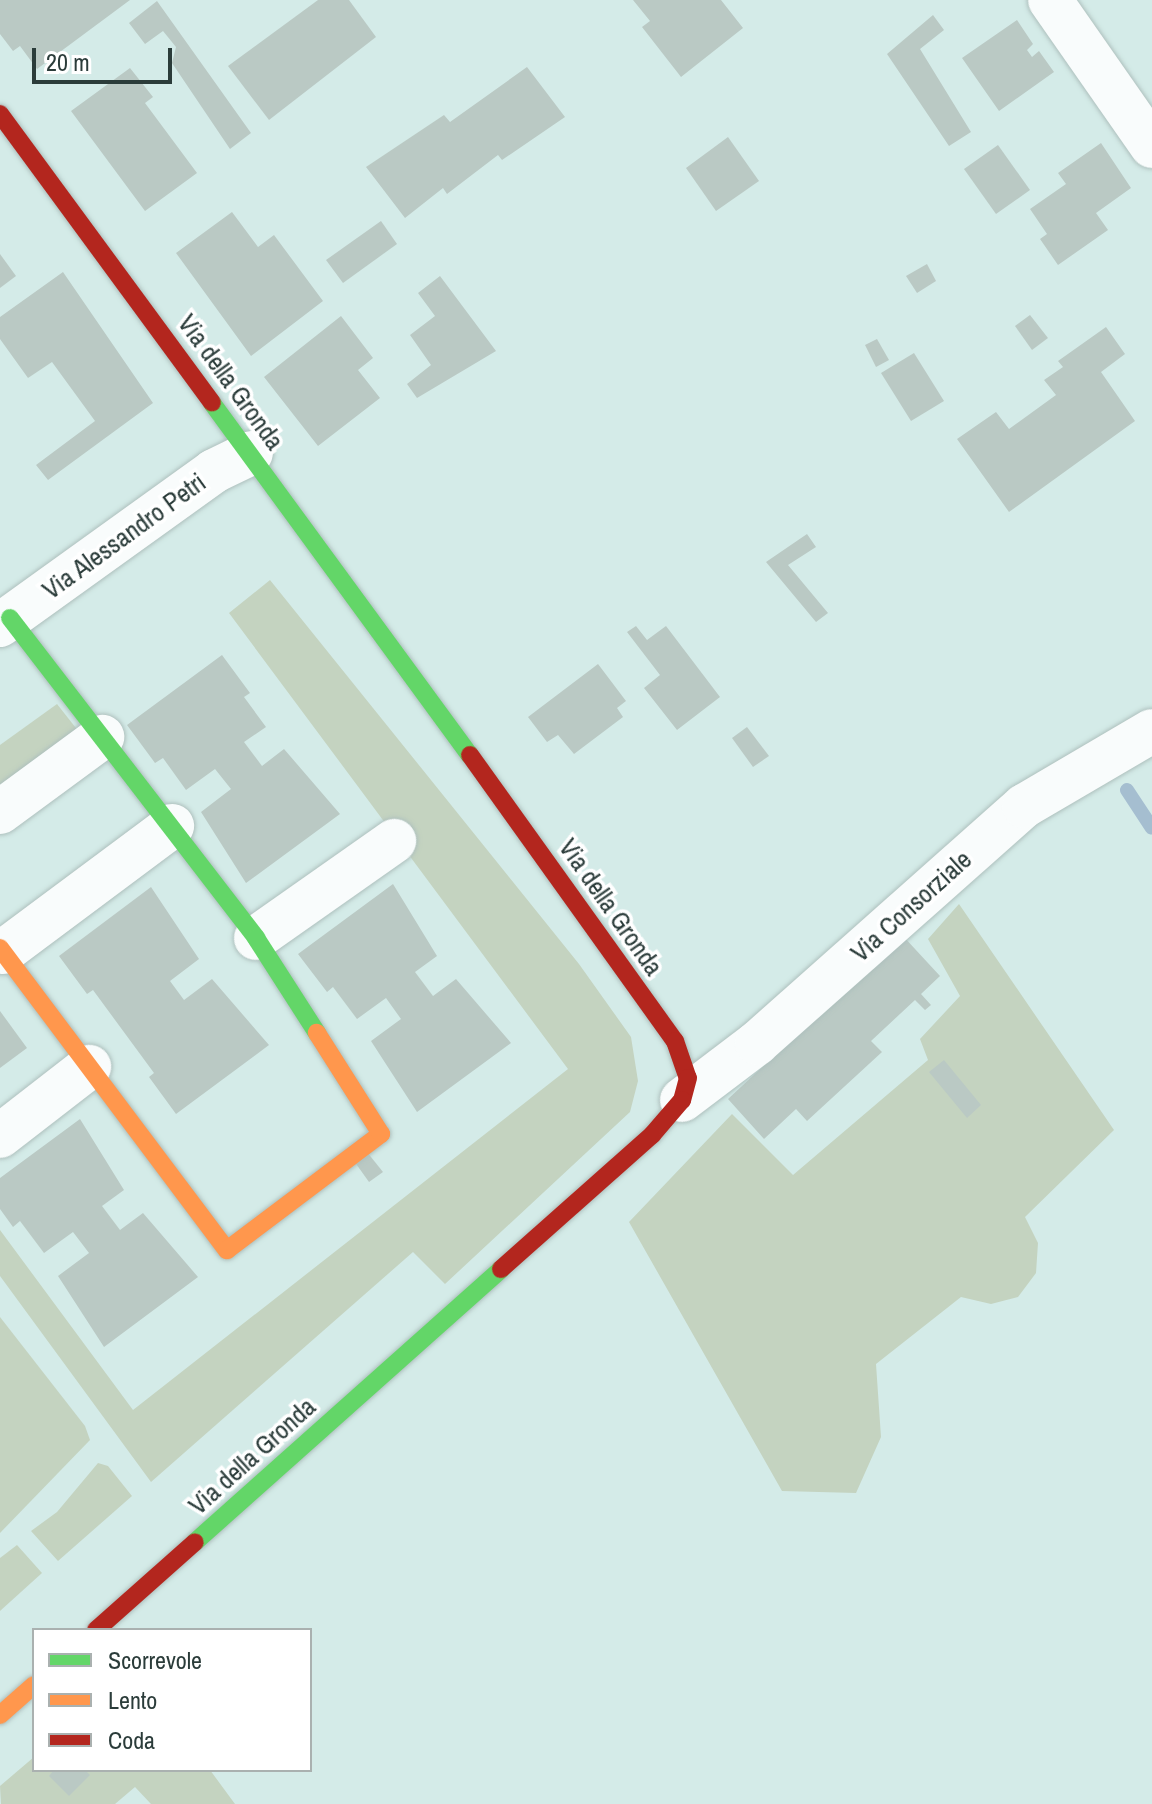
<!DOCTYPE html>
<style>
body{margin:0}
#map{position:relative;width:1152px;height:1804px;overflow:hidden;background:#d4ebe8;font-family:"Archivo Narrow",sans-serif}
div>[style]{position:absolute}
.green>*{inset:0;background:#c4d3c0}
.stream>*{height:14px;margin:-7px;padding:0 7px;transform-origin:7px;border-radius:7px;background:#a5bed0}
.building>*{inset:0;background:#bac9c4}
.roads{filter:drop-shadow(0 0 2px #aec0bd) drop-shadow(0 0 2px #aec0bd)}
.street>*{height:44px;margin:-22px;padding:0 22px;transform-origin:22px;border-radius:22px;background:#f9fcfc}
.fast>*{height:18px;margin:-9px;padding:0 9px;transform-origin:9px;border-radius:9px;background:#63d668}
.slow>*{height:18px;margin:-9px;padding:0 9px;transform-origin:9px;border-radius:9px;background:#ff974d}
.jam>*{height:18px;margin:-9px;padding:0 9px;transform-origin:9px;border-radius:9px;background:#b3261e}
span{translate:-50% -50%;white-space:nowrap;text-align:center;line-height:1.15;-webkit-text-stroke:7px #fff;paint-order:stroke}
.street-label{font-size:26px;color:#2b3c3a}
.legend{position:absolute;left:32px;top:1628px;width:280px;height:144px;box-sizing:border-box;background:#fff;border:2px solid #aab1b0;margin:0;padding:10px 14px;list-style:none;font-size:24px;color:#2b3c3a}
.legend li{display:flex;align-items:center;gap:16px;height:40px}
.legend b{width:40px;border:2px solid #aab1b0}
.scale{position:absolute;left:32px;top:48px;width:140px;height:36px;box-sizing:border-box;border:4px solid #2b3c3a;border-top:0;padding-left:10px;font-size:24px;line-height:28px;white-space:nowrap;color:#2b3c3a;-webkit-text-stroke:6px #fff;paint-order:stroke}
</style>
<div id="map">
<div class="green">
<div style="clip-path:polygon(270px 580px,579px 964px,631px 1037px,638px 1081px,630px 1112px,445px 1284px,413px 1252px,151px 1482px,0 1276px,0 1230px,133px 1410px,568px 1069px,229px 613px)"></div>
<div style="clip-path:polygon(57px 704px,87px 742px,0 801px,0 745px)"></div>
<div style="clip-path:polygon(959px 904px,1114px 1130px,1025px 1217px,1038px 1243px,1036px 1273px,1018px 1297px,991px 1304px,961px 1297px,876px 1364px,881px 1437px,856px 1493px,782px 1491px,629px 1222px,732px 1114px,793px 1175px,928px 1060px,920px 1039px,960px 996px,928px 939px)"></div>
<div style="clip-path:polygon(0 1317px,85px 1426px,90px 1440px,0 1533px)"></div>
<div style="clip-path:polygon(98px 1463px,108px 1466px,132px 1496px,58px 1561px,31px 1531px,57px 1512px)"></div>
<div style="clip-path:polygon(17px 1545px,42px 1573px,0 1611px,0 1558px)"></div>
<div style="clip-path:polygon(34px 1757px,34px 1770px,210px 1770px,235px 1804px,151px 1804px,135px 1787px,115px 1804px,1px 1804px,0 1786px)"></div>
</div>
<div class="stream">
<div style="left:1127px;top:790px;width:45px;rotate:56.7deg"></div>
</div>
<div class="building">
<div style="clip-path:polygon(0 0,130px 0,37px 69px,20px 46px,13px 51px,0 34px)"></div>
<div style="clip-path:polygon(318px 0,349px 0,376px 37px,269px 120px,228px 66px)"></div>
<div style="clip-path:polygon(633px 0,721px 0,743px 28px,681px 77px,642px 27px,650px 21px)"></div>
<div style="clip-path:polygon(157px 1px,251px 133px,230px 149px,172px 63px,176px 47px,163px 31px,145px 44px,129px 23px)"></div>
<div style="clip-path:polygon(933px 15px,944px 30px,920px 49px,971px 132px,949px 146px,887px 54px)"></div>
<div style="clip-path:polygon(1017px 20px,1033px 44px,1027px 50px,1032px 57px,1039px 51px,1054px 72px,999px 111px,962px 58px)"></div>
<div style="clip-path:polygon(527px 67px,565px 117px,502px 160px,498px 155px,447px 194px,443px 188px,405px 218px,366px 167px,444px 115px,450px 122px)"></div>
<div style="clip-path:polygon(130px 68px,153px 97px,145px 103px,197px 173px,145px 211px,71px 111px)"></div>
<div style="clip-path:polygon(728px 137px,759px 181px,716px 211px,686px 168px)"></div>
<div style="clip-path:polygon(1101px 143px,1131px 188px,1096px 213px,1108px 230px,1058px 265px,1040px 239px,1047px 234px,1030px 209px,1066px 184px,1058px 173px)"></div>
<div style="clip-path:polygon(998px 145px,1030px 190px,996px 214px,964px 169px)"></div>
<div style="clip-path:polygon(232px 212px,258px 247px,274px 235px,323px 301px,251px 356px,176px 253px)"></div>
<div style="clip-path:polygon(381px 221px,397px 244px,343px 283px,326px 260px)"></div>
<div style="clip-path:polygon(0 254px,16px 276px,0 288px)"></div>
<div style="clip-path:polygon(927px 264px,936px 281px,917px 293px,906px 276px)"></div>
<div style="clip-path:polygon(63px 272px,153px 403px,48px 480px,36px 465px,95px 421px,52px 362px,28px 378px,0 339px,0 317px)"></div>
<div style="clip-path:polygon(440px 276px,496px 351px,417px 398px,407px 384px,431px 365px,410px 335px,435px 316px,418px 293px)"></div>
<div style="clip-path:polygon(1030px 315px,1048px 338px,1032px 350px,1015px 326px)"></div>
<div style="clip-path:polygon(341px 316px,373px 358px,358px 370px,380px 398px,318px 446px,264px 377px)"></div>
<div style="clip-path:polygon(1106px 327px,1125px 354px,1101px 372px,1135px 421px,1009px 512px,957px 439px,996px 412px,1009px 429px,1056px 395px,1044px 380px,1063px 367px,1058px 361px)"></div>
<div style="clip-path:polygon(877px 339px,889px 360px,876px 367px,865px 345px)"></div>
<div style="clip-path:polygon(914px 353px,944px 401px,911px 421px,881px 373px)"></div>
<div style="clip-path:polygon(807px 534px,816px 547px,788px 565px,828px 613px,816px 622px,766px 562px)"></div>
<div style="clip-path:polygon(636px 626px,647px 640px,666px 626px,720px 697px,677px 730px,644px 688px,660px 675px,627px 632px)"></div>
<div style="clip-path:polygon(222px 655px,250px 693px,244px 697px,266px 727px,244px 742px,262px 766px,284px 749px,340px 814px,246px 883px,201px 812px,231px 789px,215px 769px,186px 790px,163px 758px,155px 763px,127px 725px)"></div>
<div style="clip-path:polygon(598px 664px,626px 701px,617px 708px,623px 717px,574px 754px,558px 735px,547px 742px,528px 717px)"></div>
<div style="clip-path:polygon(747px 727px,769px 756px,753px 767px,732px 738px)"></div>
<div style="clip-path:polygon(393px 884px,437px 956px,415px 972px,433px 996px,456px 979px,511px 1043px,417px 1112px,371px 1041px,401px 1019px,386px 998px,357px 1019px,333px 987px,327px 992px,298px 954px)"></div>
<div style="clip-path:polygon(151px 887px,199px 959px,170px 981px,184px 1000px,212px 979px,269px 1045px,176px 1114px,149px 1077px,154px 1073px,93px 990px,87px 994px,59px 956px)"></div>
<div style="clip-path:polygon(903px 936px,940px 976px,921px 994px,931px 1005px,925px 1010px,915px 1000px,871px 1041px,882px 1052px,807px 1121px,796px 1109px,764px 1139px,728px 1099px)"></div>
<div style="clip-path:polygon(0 1011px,27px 1048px,0 1068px)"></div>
<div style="clip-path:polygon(944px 1060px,981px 1105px,967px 1118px,929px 1072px)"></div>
<div style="clip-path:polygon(80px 1119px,124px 1190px,102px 1206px,120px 1230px,143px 1213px,198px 1277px,104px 1347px,58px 1276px,89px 1253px,73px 1232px,44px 1253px,20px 1221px,13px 1227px,0 1209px,0 1178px)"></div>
<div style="clip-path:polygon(367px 1152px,383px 1172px,369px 1182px,354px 1161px)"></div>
<div style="clip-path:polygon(54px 1770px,85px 1770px,90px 1775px,69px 1796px,49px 1776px)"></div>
</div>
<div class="roads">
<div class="street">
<div style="left:1050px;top:0;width:178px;rotate:55.1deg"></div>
<div style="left:0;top:625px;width:264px;rotate:-35.7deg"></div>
<div style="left:214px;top:471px;width:41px;rotate:-25.9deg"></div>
<div style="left:0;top:812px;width:127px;rotate:-36.3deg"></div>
<div style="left:256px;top:938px;width:169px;rotate:-35.1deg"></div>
<div style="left:3px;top:952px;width:211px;rotate:-36.7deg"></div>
<div style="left:682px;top:1100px;width:94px;rotate:-37.2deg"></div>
<div style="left:757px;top:1043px;width:357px;rotate:-41.6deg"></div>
<div style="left:1024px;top:806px;width:148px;rotate:-30.4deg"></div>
<div style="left:0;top:1136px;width:113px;rotate:-37.8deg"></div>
</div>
<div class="fast">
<div style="left:212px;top:403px;width:436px;rotate:53.8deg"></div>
<div style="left:10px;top:618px;width:404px;rotate:52.4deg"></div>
<div style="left:256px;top:938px;width:113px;rotate:57.3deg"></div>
<div style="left:195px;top:1542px;width:410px;rotate:-41.7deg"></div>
</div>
<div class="slow">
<div style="left:0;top:948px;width:378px;rotate:53.1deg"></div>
<div style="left:227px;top:1250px;width:193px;rotate:-37deg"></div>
<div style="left:381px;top:1134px;width:120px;rotate:-122.4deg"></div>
<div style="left:0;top:1715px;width:45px;rotate:-41.4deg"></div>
</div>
<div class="jam">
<div style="left:0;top:114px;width:358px;rotate:53.7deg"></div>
<div style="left:470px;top:755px;width:352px;rotate:54.4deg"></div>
<div style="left:675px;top:1041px;width:39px;rotate:71deg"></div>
<div style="left:688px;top:1078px;width:23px;rotate:105deg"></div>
<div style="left:682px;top:1100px;width:46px;rotate:130.6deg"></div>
<div style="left:652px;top:1135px;width:202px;rotate:138.4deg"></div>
<div style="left:96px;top:1630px;width:132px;rotate:-41.6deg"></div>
</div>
</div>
<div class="street-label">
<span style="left:231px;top:382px;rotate:54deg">Via della Gronda</span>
<span style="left:124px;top:536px;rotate:-36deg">Via Alessandro Petri</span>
<span style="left:911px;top:906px;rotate:-42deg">Via Consorziale</span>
<span style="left:611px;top:907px;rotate:55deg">Via della Gronda</span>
<span style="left:252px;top:1456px;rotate:-42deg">Via della Gronda</span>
</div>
<ul class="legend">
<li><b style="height:10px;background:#63d668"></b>Scorrevole</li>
<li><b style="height:10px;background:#ff974d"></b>Lento</li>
<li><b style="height:10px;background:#b3261e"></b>Coda</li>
</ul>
<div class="scale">20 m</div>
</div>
